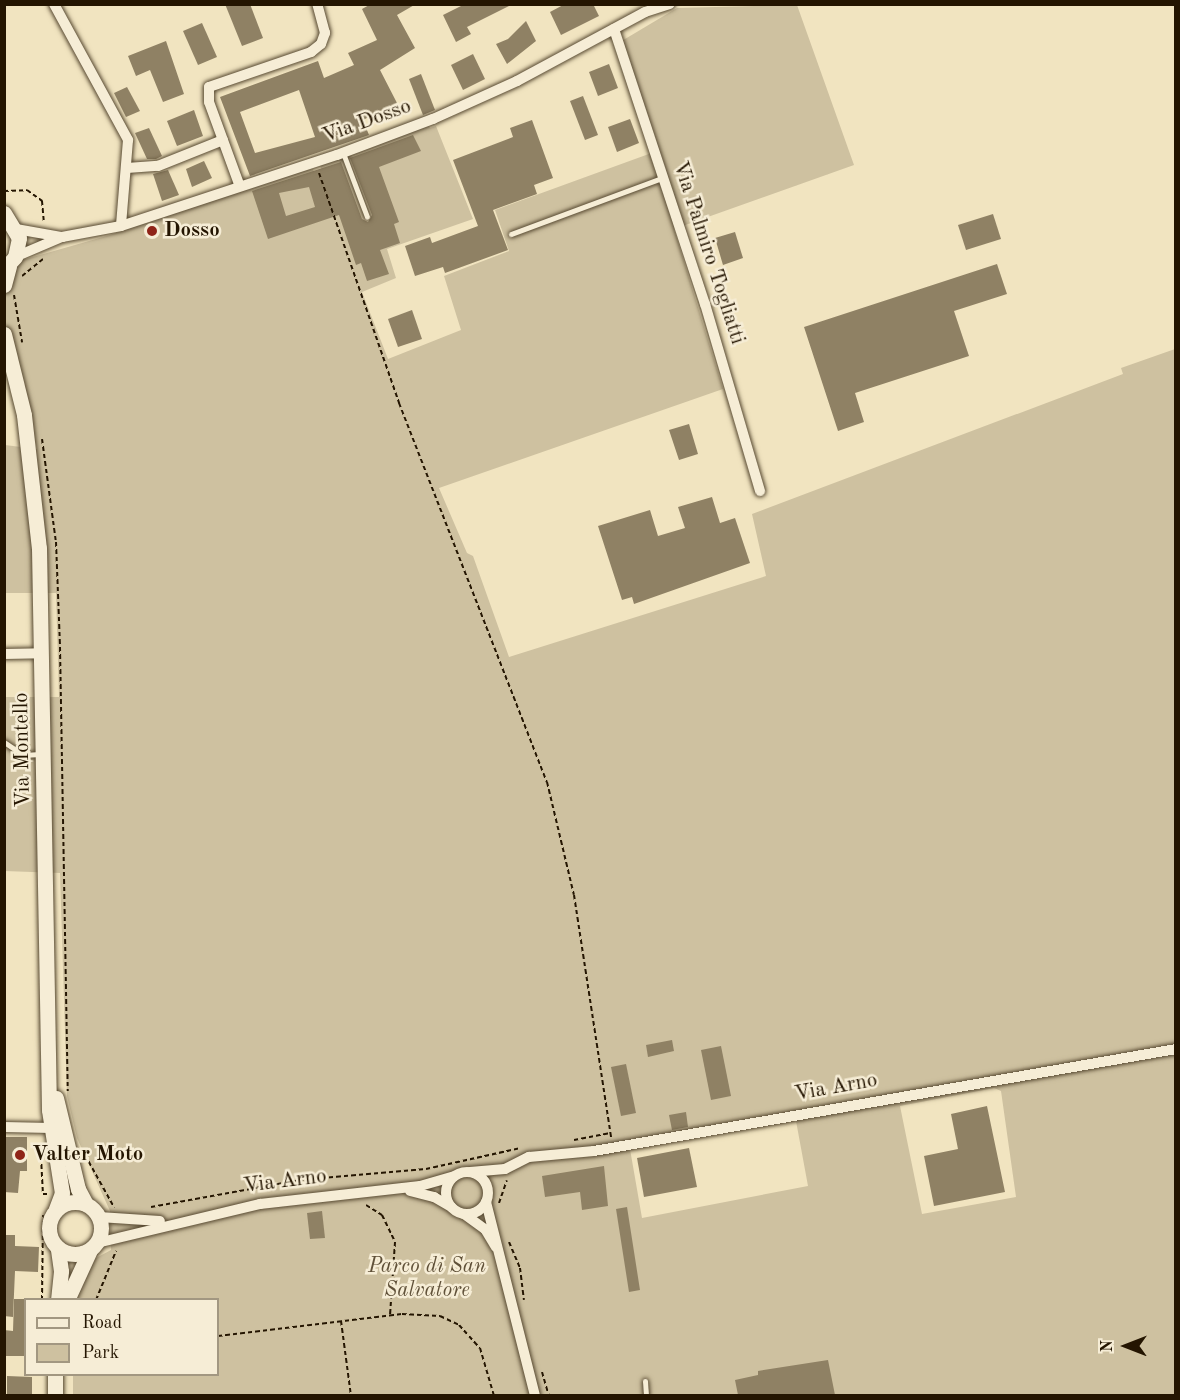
<!DOCTYPE html>
<style>
body{margin:0}
#map{position:relative;width:1180px;height:1400px;overflow:hidden;background:#f1e4c0;font-family:"Old Standard TT",serif}
div>[style]{position:absolute}
.green>*{inset:0;background:#cec1a0}
.building>*{inset:0;background:#8f8164}
.path>*{height:2px;margin-top:-1px;transform-origin:0;background:repeating-linear-gradient(90deg,#241501 0 4.5px,transparent 0 7.5px)}
.roads{filter:drop-shadow(0 0 2px #574931) drop-shadow(0 0 2px #574931)}
.lane>*{height:5px;margin:-2.5px;padding:0 2.5px;transform-origin:2.5px;border-radius:2.5px;background:#f6edd6}
.street>*{height:10px;margin:-5px;padding:0 5px;transform-origin:5px;border-radius:5px;background:#f6edd6}
.street>.ring{margin:-5px;padding:0;box-sizing:content-box;background:none;border:10px solid #f6edd6;border-radius:50%}
.secondary>*{height:15px;margin:-7.5px;padding:0 7.5px;transform-origin:7.5px;border-radius:7.5px;background:#f6edd6}
.secondary>.ring{margin:-7.5px;padding:0;box-sizing:content-box;background:none;border:15px solid #f6edd6;border-radius:50%}
.dots>*{width:16px;height:16px;translate:-50% -50%;box-sizing:border-box;border:3px solid #f6edd6;border-radius:50%}
span{translate:-50% -50%;white-space:nowrap;text-align:center;line-height:1.15;-webkit-text-stroke:5px #f6edd6;paint-order:stroke}
.street-label{font-size:21px;color:#241501}
.poi-label{font-size:21px;color:#241501;font-weight:700}
.left{translate:0 -50%;text-align:left}
.park-label{font-size:21px;color:#605139;font-style:italic}
.frame{position:absolute;inset:0;border:6px solid #241501;pointer-events:none}
.legend{position:absolute;left:24px;top:1298px;width:195px;height:78px;box-sizing:border-box;background:#f6edd6;border:2px solid #a29781;margin:0;padding:8px 10px;list-style:none;font-size:18px;color:#241501}
.legend li{display:flex;align-items:center;gap:12px;height:30px}
.legend b{width:30px;border:2px solid #a29781}
.north{position:absolute;left:1096px;top:1316px;width:60px;height:60px;-webkit-text-stroke:4px #f6edd6;paint-order:stroke;rotate:270deg;font-size:16px;font-weight:700;line-height:24px;text-align:center;color:#241501}
.north::after{content:'';display:block;margin:auto;width:21px;height:27px;background:#241501;clip-path:polygon(50% 0,100% 100%,50% 72%,0 100%)}
</style>
<div id="map">
<div class="green">
<div style="clip-path:polygon(evenodd,797px 5px,854px 165px,674px 229px,723px 389px,439px 488px,467px 553px,473px 556px,509px 657px,766px 576px,752px 514px,1123px 374px,1121px 368px,1175px 349px,1175px 1395px,73px 1395px,73px 1375px,218px 1374px,218px 1300px,77px 1299px,87px 1271px,96px 1258px,111px 1250px,110px 1211px,77px 1138px,67px 1096px,60px 873px,4px 871px,5px 697px,59px 697px,56px 593px,5px 593px,5px 445px,37px 449px,5px 320px,5px 265px,110px 235px,274px 177px,313px 169px,329px 217px,336px 214px,320px 165px,428px 124px,430px 128px,436px 126px,473px 219px,387px 249px,396px 278px,362px 292px,388px 359px,461px 330px,444px 276px,509px 251px,495px 210px,657px 151px,620px 42px,677px 8px,797px 5px,994px 1088px,1001px 1091px,1016px 1197px,922px 1214px,900px 1106px,994px 1088px,797px 5px,796px 1121px,808px 1186px,642px 1218px,630px 1149px,796px 1121px)"></div>
</div>
<div class="building">
<div style="clip-path:polygon(225px 4px,250px 4px,263px 38px,242px 46px)"></div>
<div style="clip-path:polygon(evenodd,371px 4px,416px 4px,397px 15px,415px 48px,380px 70px,397px 103px,363px 120px,369px 135px,250px 176px,220px 97px,318px 61px,324px 78px,354px 65px,348px 53px,377px 40px,362px 9px,371px 4px,299px 90px,315px 137px,255px 153px,240px 112px,299px 90px)"></div>
<div style="clip-path:polygon(465px 4px,513px 4px,467px 27px,471px 34px,456px 42px,443px 15px)"></div>
<div style="clip-path:polygon(565px 4px,593px 4px,599px 16px,561px 35px,550px 12px)"></div>
<div style="clip-path:polygon(526px 21px,536px 41px,507px 64px,496px 44px,508px 39px)"></div>
<div style="clip-path:polygon(202px 23px,217px 57px,198px 65px,183px 31px)"></div>
<div style="clip-path:polygon(166px 41px,184px 94px,163px 102px,150px 70px,136px 76px,128px 56px)"></div>
<div style="clip-path:polygon(473px 54px,485px 79px,463px 90px,451px 65px)"></div>
<div style="clip-path:polygon(609px 64px,618px 88px,598px 96px,589px 72px)"></div>
<div style="clip-path:polygon(421px 74px,435px 110px,423px 115px,409px 79px)"></div>
<div style="clip-path:polygon(127px 87px,140px 111px,126px 117px,114px 93px)"></div>
<div style="clip-path:polygon(583px 96px,598px 135px,585px 140px,570px 101px)"></div>
<div style="clip-path:polygon(194px 110px,203px 136px,177px 146px,167px 121px)"></div>
<div style="clip-path:polygon(630px 119px,639px 143px,617px 152px,608px 127px)"></div>
<div style="clip-path:polygon(532px 120px,553px 178px,534px 185px,537px 194px,493px 210px,508px 250px,445px 273px,443px 267px,415px 276px,405px 246px,430px 237px,432px 243px,478px 226px,453px 160px,513px 137px,510px 128px)"></div>
<div style="clip-path:polygon(149px 128px,162px 156px,156px 159px,147px 159px,135px 133px)"></div>
<div style="clip-path:polygon(evenodd,413px 135px,421px 151px,379px 167px,399px 222px,394px 224px,400px 243px,380px 250px,389px 274px,367px 281px,361px 263px,356px 265px,339px 215px,268px 239px,252px 191px,341px 162px,362px 219px,368px 222px,372px 215px,350px 158px,413px 135px,309px 187px,315px 207px,286px 216px,279px 193px,309px 187px)"></div>
<div style="clip-path:polygon(204px 161px,212px 178px,192px 187px,186px 169px)"></div>
<div style="clip-path:polygon(168px 170px,179px 195px,162px 201px,153px 174px)"></div>
<div style="clip-path:polygon(993px 214px,1001px 239px,966px 250px,958px 225px)"></div>
<div style="clip-path:polygon(735px 232px,743px 258px,723px 265px,715px 238px)"></div>
<div style="clip-path:polygon(997px 264px,1007px 294px,954px 311px,969px 356px,855px 393px,864px 422px,838px 431px,804px 327px)"></div>
<div style="clip-path:polygon(412px 310px,422px 339px,398px 347px,388px 319px)"></div>
<div style="clip-path:polygon(689px 424px,698px 454px,679px 460px,669px 430px)"></div>
<div style="clip-path:polygon(712px 497px,720px 523px,735px 518px,750px 563px,634px 604px,632px 597px,622px 600px,598px 526px,650px 510px,658px 536px,685px 528px,678px 507px)"></div>
<div style="clip-path:polygon(672px 1040px,674px 1051px,648px 1057px,646px 1045px)"></div>
<div style="clip-path:polygon(721px 1046px,731px 1096px,711px 1100px,701px 1050px)"></div>
<div style="clip-path:polygon(626px 1064px,636px 1113px,621px 1116px,611px 1067px)"></div>
<div style="clip-path:polygon(987px 1106px,1005px 1192px,934px 1206px,924px 1156px,958px 1149px,951px 1114px)"></div>
<div style="clip-path:polygon(686px 1112px,688px 1127px,672px 1130px,669px 1115px)"></div>
<div style="clip-path:polygon(4px 1137px,27px 1137px,27px 1171px,20px 1171px,18px 1193px,4px 1192px)"></div>
<div style="clip-path:polygon(689px 1148px,697px 1187px,644px 1197px,637px 1158px)"></div>
<div style="clip-path:polygon(604px 1166px,608px 1206px,582px 1210px,580px 1192px,545px 1197px,542px 1176px)"></div>
<div style="clip-path:polygon(627px 1207px,640px 1290px,629px 1292px,616px 1209px)"></div>
<div style="clip-path:polygon(322px 1211px,325px 1238px,310px 1239px,307px 1213px)"></div>
<div style="clip-path:polygon(4px 1235px,15px 1235px,15px 1246px,39px 1247px,38px 1272px,15px 1271px,13px 1317px,4px 1316px)"></div>
<div style="clip-path:polygon(14px 1299px,26px 1299px,24px 1356px,4px 1356px,4px 1330px,13px 1331px)"></div>
<div style="clip-path:polygon(828px 1360px,835px 1395px,738px 1395px,735px 1380px,758px 1375px,758px 1371px)"></div>
<div style="clip-path:polygon(7px 1376px,32px 1377px,32px 1395px,7px 1395px)"></div>
</div>
<div class="path">
<div style="left:319px;top:173px;width:244px;rotate:70.8deg"></div>
<div style="left:399px;top:403px;width:407px;rotate:68.7deg"></div>
<div style="left:547px;top:782px;width:116px;rotate:76.6deg"></div>
<div style="left:574px;top:895px;width:245px;rotate:81.3deg"></div>
<div style="left:4px;top:191px;width:23px;rotate:-2deg"></div>
<div style="left:27px;top:190px;width:19px;rotate:36deg"></div>
<div style="left:42px;top:201px;width:21px;rotate:85deg"></div>
<div style="left:22px;top:276px;width:27px;rotate:-39deg"></div>
<div style="left:14px;top:295px;width:48px;rotate:80.3deg"></div>
<div style="left:42px;top:439px;width:104px;rotate:82.3deg"></div>
<div style="left:56px;top:542px;width:105px;rotate:87.8deg"></div>
<div style="left:60px;top:647px;width:444px;rotate:89deg"></div>
<div style="left:574px;top:1140px;width:37px;rotate:-11deg"></div>
<div style="left:85px;top:1155px;width:60px;rotate:60.9deg"></div>
<div style="left:41px;top:1157px;width:37px;rotate:87deg"></div>
<div style="left:43px;top:1194px;width:5px"></div>
<div style="left:499px;top:1203px;width:24px;rotate:-71deg"></div>
<div style="left:366px;top:1205px;width:19px;rotate:32deg"></div>
<div style="left:382px;top:1215px;width:30px;rotate:64deg"></div>
<div style="left:395px;top:1242px;width:73px;rotate:93.9deg"></div>
<div style="left:151px;top:1207px;width:150px;rotate:-10.3deg"></div>
<div style="left:299px;top:1180px;width:127px;rotate:-5deg"></div>
<div style="left:426px;top:1169px;width:97px;rotate:-12.5deg"></div>
<div style="left:509px;top:1242px;width:28px;rotate:67deg"></div>
<div style="left:520px;top:1268px;width:32px;rotate:83deg"></div>
<div style="left:42px;top:1300px;width:85px;rotate:-89.3deg"></div>
<div style="left:96px;top:1300px;width:53px;rotate:-67.8deg"></div>
<div style="left:341px;top:1321px;width:76px;rotate:82.4deg"></div>
<div style="left:218px;top:1336px;width:185px;rotate:-6.8deg"></div>
<div style="left:402px;top:1314px;width:38px;rotate:3deg"></div>
<div style="left:440px;top:1316px;width:21px;rotate:25deg"></div>
<div style="left:459px;top:1325px;width:31px;rotate:48deg"></div>
<div style="left:480px;top:1348px;width:50px;rotate:73.7deg"></div>
<div style="left:542px;top:1372px;width:25px;rotate:74deg"></div>
</div>
<div class="roads">
<div class="lane">
<div style="left:343px;top:153px;width:68px;rotate:69.4deg"></div>
<div style="left:511px;top:234px;width:163px;rotate:-20.4deg"></div>
<div style="left:4px;top:742px;width:23px;rotate:34deg"></div>
<div style="left:23px;top:755px;width:17px;rotate:-3deg"></div>
<div style="left:645px;top:1381px;width:15px;rotate:86deg"></div>
</div>
<div class="street">
<div style="left:54px;top:4px;width:155px;rotate:61.4deg"></div>
<div style="left:128px;top:140px;width:86px;rotate:94.7deg"></div>
<div style="left:614px;top:29px;width:290px;rotate:71.7deg"></div>
<div style="left:705px;top:304px;width:195px;rotate:73.6deg"></div>
<div style="left:127px;top:168px;width:31px;rotate:-4deg"></div>
<div style="left:158px;top:166px;width:70px;rotate:-21.8deg"></div>
<div style="left:239px;top:184px;width:87px;rotate:-110.1deg"></div>
<div style="left:209px;top:102px;width:15px;rotate:-90deg"></div>
<div style="left:209px;top:87px;width:108px;rotate:-18.9deg"></div>
<div style="left:311px;top:52px;width:13px;rotate:-39deg"></div>
<div style="left:321px;top:44px;width:12px;rotate:-70deg"></div>
<div style="left:325px;top:33px;width:30px;rotate:-105deg"></div>
<div style="left:16px;top:229px;width:47px;rotate:9.9deg"></div>
<div style="left:15px;top:257px;width:51px;rotate:-23.1deg"></div>
<div style="left:62px;top:237px;width:60px;rotate:-10.6deg"></div>
<div style="left:121px;top:226px;width:227px;rotate:-18.2deg"></div>
<div style="left:337px;top:155px;width:103px;rotate:-20.6deg"></div>
<div style="left:433px;top:119px;width:92px;rotate:-24.3deg"></div>
<div style="left:517px;top:81px;width:145px;rotate:-28.3deg"></div>
<div style="left:645px;top:12px;width:26px;rotate:-18deg"></div>
<div style="left:4px;top:654px;width:39px;rotate:-1deg"></div>
<div style="left:4px;top:1127px;width:47px;rotate:1.2deg"></div>
<div style="left:51px;top:1128px;width:8px;rotate:40deg"></div>
<div class="ring" style="left:446px;top:1172px;width:32px;height:32px"></div>
<div style="left:470px;top:1172px;width:35px;rotate:-5deg"></div>
<div style="left:505px;top:1169px;width:27px;rotate:-27deg"></div>
<div style="left:529px;top:1157px;width:65px;rotate:-5.3deg"></div>
<div style="left:594px;top:1151px;width:591px;rotate:-9.94deg"></div>
<div style="left:410px;top:1191px;width:25px;rotate:14deg"></div>
<div style="left:434px;top:1197px;width:20px;rotate:30deg"></div>
<div style="left:486px;top:1202px;width:200px;rotate:75.8deg"></div>
<div style="left:464px;top:1214px;width:26px;rotate:36deg"></div>
<div style="left:485px;top:1229px;width:21px;rotate:59deg"></div>
<div style="left:99px;top:1217px;width:61px;rotate:3.8deg"></div>
<div style="left:97px;top:1243px;width:168px;rotate:-13.5deg"></div>
<div style="left:260px;top:1204px;width:161px;rotate:-6.4deg"></div>
<div style="left:420px;top:1186px;width:35px;rotate:-16deg"></div>
</div>
<div class="secondary">
<div style="left:4px;top:213px;width:29px;rotate:59deg"></div>
<div style="left:19px;top:238px;width:19px;rotate:102deg"></div>
<div style="left:15px;top:257px;width:16px;rotate:133deg"></div>
<div style="left:4px;top:285px;width:20px;rotate:-75deg"></div>
<div style="left:4px;top:334px;width:83px;rotate:76.1deg"></div>
<div style="left:24px;top:415px;width:134px;rotate:83.6deg"></div>
<div style="left:39px;top:548px;width:562px;rotate:88.98deg"></div>
<div style="left:49px;top:1110px;width:84px;rotate:81.1deg"></div>
<div style="left:62px;top:1193px;width:17px;rotate:111deg"></div>
<div style="left:56px;top:1098px;width:94px;rotate:76.4deg"></div>
<div style="left:78px;top:1189px;width:17px;rotate:62deg"></div>
<div class="ring" style="left:49px;top:1202px;width:37px;height:37px"></div>
<div style="left:58px;top:1300px;width:29px;rotate:-84deg"></div>
<div style="left:61px;top:1271px;width:22px;rotate:-98deg"></div>
<div style="left:67px;top:1300px;width:55px;rotate:-65.3deg"></div>
<div style="left:55px;top:1374px;width:22px;rotate:90deg"></div>
</div>
</div>
<div class="dots">
<div style="left:152px;top:231px;background:#8f2418"></div>
<div style="left:20px;top:1155px;background:#8f2418"></div>
</div>
<div class="street-label">
<span style="left:367px;top:122px;rotate:-20deg">Via Dosso</span>
<span style="left:708px;top:253px;rotate:72deg">Via Palmiro Togliatti</span>
<span style="left:23px;top:750px;rotate:-91deg">Via Montello</span>
<span style="left:836px;top:1088px;rotate:-10deg">Via Arno</span>
<span style="left:285px;top:1182px;rotate:-7deg">Via Arno</span>
</div>
<div class="poi-label">
<span class="left" style="left:164px;top:231px">Dosso</span>
<span class="left" style="left:32px;top:1155px">Valter Moto</span>
</div>
<div class="park-label">
<span style="left:427px;top:1279px">Parco di San<br>Salvatore</span>
</div>
<div class="frame"></div>
<ul class="legend">
<li><b style="height:8px;background:#f6edd6"></b>Road</li>
<li><b style="height:16px;background:#cec1a0"></b>Park</li>
</ul>
<div class="north">N</div>
</div>
